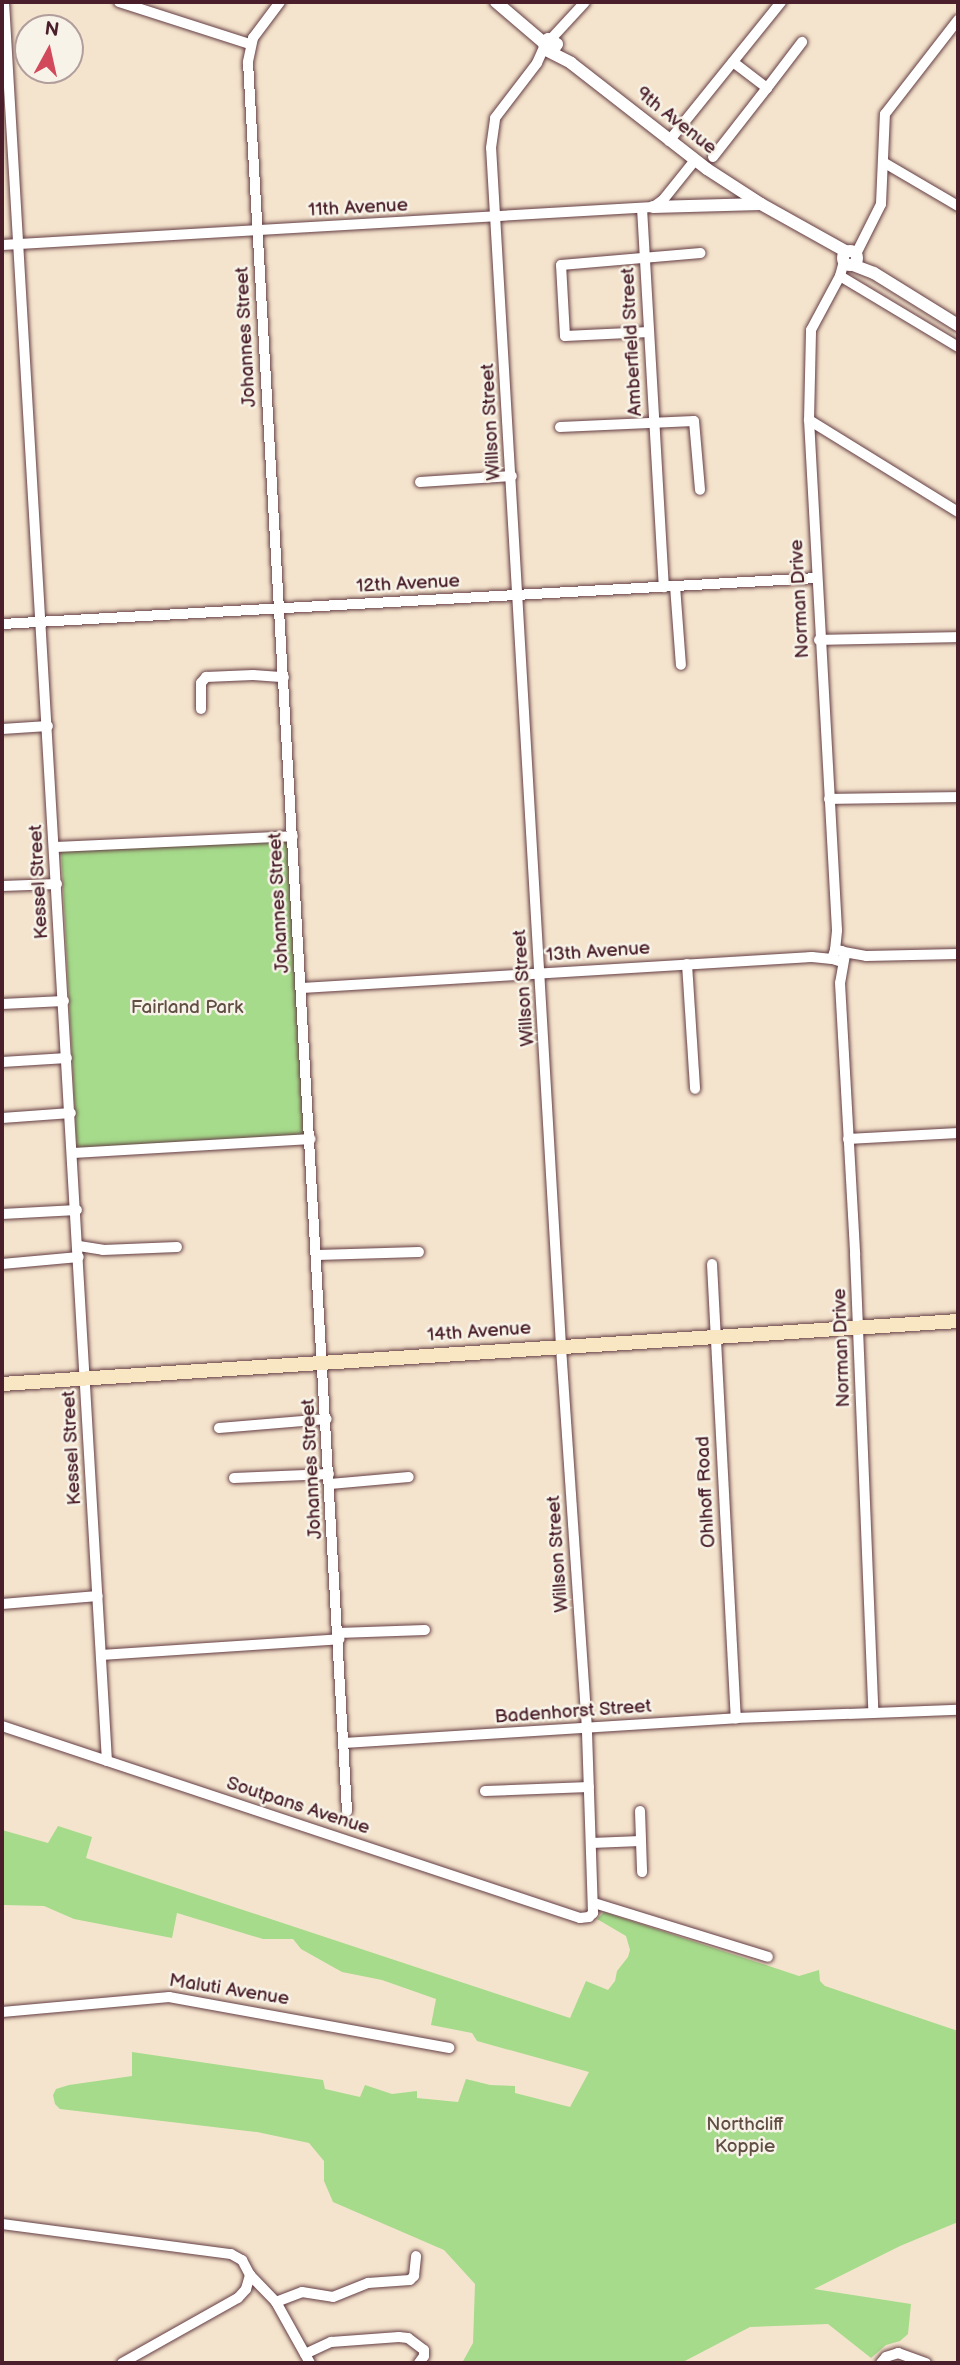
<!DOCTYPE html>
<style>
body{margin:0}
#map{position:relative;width:960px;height:2365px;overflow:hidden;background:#f5e4cd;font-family:"Balsamiq Sans",sans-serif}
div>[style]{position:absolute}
.green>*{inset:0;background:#a6db8b}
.roads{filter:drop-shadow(0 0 2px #643d43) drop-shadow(0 0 2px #643d43)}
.minor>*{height:10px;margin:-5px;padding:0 5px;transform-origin:5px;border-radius:5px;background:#fff}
.tertiary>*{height:12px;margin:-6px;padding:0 6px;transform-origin:6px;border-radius:6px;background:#fff}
.tertiary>.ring{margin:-6px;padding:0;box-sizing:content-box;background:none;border:12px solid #fff;border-radius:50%}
.secondary>*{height:14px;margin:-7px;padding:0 7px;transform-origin:7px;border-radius:7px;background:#f9e7c3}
span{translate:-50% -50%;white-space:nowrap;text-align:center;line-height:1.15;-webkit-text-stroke:5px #f7f3e8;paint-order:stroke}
.street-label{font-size:19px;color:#4a1f2b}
.park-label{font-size:19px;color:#614e43}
.frame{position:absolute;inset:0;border:4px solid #4a1f2b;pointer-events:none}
.north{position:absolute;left:14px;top:14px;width:70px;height:70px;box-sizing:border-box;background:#f7f3e8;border:2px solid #b29e9c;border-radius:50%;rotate:8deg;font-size:19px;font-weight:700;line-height:28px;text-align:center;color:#4a1f2b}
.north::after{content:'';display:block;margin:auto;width:24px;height:32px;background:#d1495b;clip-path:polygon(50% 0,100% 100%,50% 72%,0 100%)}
</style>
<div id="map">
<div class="green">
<div style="clip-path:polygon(294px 838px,311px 1137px,77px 1151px,61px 848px)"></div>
<div style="clip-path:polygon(58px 1826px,92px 1837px,86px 1858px,570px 2018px,586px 1981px,608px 1990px,615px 1981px,617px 1971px,628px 1957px,630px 1950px,626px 1936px,597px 1919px,604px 1912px,799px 1976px,819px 1970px,820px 1981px,825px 1986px,958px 2031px,958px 2222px,900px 2246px,814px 2289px,911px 2304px,908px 2334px,900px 2341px,886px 2345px,871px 2358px,828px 2324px,750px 2327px,681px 2363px,462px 2363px,473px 2343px,475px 2284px,444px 2250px,333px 2202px,324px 2181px,324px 2161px,309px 2143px,257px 2132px,60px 2109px,55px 2104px,53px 2095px,56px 2089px,69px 2085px,132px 2076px,132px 2052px,323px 2080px,325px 2089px,360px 2097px,365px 2085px,392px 2094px,417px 2091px,417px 2098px,458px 2102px,466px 2079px,490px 2085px,515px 2086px,515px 2093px,570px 2107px,589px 2072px,477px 2041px,472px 2033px,431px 2025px,436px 1999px,382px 1980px,342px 1972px,301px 1949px,293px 1939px,263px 1939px,177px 1913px,172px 1938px,74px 1919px,44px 1906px,4px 1905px,2px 1903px,2px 1830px,48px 1843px)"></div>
</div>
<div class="roads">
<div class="minor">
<div style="left:4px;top:2px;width:1762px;rotate:86.65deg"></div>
<div style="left:119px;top:2px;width:138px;rotate:17.8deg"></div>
<div style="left:280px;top:2px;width:45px;rotate:126.9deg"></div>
<div style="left:253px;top:38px;width:25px;rotate:102deg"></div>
<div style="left:248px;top:62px;width:1752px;rotate:86.76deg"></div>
<div style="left:551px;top:39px;width:50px;rotate:-47.4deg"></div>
<div style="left:733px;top:62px;width:43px;rotate:37.4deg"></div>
<div style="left:767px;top:88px;width:58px;rotate:-52.7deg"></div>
<div style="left:669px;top:141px;width:179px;rotate:-51.1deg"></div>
<div style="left:713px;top:157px;width:88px;rotate:-52deg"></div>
<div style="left:883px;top:162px;width:87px;rotate:30.4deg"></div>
<div style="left:642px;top:208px;width:380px;rotate:86.7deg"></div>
<div style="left:2px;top:245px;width:652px;rotate:-3.34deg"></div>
<div style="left:653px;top:207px;width:12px;rotate:-35deg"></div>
<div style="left:663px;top:200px;width:51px;rotate:-51.3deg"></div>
<div style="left:856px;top:254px;width:56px;rotate:-63.4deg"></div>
<div style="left:881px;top:204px;width:90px;rotate:-87.5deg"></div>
<div style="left:885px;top:114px;width:119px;rotate:-52.2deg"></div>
<div style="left:840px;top:276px;width:138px;rotate:31deg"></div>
<div style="left:649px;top:332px;width:84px;rotate:177.3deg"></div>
<div style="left:565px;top:336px;width:71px;rotate:-93.2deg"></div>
<div style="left:561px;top:265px;width:140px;rotate:-4.9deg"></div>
<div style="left:809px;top:420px;width:175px;rotate:31.7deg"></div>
<div style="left:560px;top:427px;width:134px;rotate:-2.6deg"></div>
<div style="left:694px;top:421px;width:69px;rotate:85deg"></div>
<div style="left:420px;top:482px;width:92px;rotate:-3.7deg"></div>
<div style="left:675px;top:586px;width:79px;rotate:85.7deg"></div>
<div style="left:2px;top:624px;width:815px;rotate:-3.23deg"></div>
<div style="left:819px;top:640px;width:139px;rotate:-1.2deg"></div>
<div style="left:201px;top:709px;width:26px;rotate:-90deg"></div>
<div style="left:201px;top:683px;width:8px;rotate:-50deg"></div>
<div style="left:206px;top:677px;width:47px;rotate:-2.4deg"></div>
<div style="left:253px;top:675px;width:31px;rotate:4deg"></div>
<div style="left:2px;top:729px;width:46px;rotate:-3.7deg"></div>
<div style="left:829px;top:799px;width:129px;rotate:-0.9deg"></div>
<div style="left:55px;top:847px;width:238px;rotate:-2.6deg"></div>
<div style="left:2px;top:886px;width:55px;rotate:-2.1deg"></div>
<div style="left:835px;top:950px;width:20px;rotate:-84deg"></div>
<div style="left:837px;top:930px;width:511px;rotate:-93.14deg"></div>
<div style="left:809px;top:420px;width:90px;rotate:-88.7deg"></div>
<div style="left:811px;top:330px;width:61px;rotate:-61.8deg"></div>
<div style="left:840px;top:276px;width:16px;rotate:-75deg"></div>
<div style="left:844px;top:952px;width:22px;rotate:10deg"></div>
<div style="left:866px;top:956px;width:92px;rotate:-1.2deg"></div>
<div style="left:842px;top:962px;width:10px;rotate:-163deg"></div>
<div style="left:832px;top:959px;width:9px;rotate:-72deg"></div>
<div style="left:835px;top:950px;width:7px;rotate:8deg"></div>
<div style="left:842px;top:951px;width:5px;rotate:53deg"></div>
<div style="left:845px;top:955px;width:28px;rotate:100deg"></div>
<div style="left:840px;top:983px;width:271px;rotate:86.8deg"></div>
<div style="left:855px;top:1254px;width:458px;rotate:87.7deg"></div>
<div style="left:687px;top:964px;width:125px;rotate:86.3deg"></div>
<div style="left:302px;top:988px;width:511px;rotate:-3.48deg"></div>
<div style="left:812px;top:957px;width:20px;rotate:6deg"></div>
<div style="left:2px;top:1004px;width:62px;rotate:-2.8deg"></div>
<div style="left:2px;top:1062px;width:65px;rotate:-3.5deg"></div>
<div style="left:2px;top:1118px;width:69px;rotate:-4.1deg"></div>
<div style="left:848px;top:1139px;width:110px;rotate:-3.1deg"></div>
<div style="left:74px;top:1153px;width:237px;rotate:-3.4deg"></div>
<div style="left:2px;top:1214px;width:75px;rotate:-3.1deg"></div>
<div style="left:79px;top:1246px;width:24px;rotate:9deg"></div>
<div style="left:103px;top:1250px;width:74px;rotate:-2.3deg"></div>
<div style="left:317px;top:1255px;width:102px;rotate:-1.7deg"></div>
<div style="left:2px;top:1264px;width:77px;rotate:-5.2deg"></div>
<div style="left:712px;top:1264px;width:455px;rotate:87deg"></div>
<div style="left:219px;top:1428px;width:108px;rotate:-4.8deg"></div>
<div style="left:234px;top:1478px;width:95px;rotate:-2.4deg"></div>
<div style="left:330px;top:1484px;width:79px;rotate:-5.1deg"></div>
<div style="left:2px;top:1604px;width:96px;rotate:-4.8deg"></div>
<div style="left:338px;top:1633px;width:87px;rotate:-2deg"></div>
<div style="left:101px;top:1655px;width:239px;rotate:-3.8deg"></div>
<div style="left:2px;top:1726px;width:609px;rotate:18.38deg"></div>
<div style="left:580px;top:1918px;width:9px;rotate:-6deg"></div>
<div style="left:589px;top:1917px;width:6px;rotate:-45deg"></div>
<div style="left:593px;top:1913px;width:184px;rotate:-91.9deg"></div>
<div style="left:587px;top:1729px;width:384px;rotate:-93.9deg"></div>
<div style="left:561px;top:1346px;width:1200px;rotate:-93.34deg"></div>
<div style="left:491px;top:148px;width:30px;rotate:-82deg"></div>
<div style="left:495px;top:118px;width:69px;rotate:-52.6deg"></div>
<div style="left:537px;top:63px;width:17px;rotate:-66deg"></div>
<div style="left:344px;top:1743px;width:393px;rotate:-3.6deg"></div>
<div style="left:736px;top:1718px;width:222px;rotate:-2.1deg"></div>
<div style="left:485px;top:1791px;width:104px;rotate:-2.2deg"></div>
<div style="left:640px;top:1811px;width:30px;rotate:88deg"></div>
<div style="left:591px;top:1843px;width:50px;rotate:-2.3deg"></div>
<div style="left:641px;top:1841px;width:31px;rotate:88deg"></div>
<div style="left:594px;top:1903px;width:182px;rotate:17.2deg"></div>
<div style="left:2px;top:2012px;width:168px;rotate:-5.1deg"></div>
<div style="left:169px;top:1997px;width:285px;rotate:10.3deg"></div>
<div style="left:2px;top:2224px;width:231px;rotate:7.5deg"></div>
<div style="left:231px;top:2254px;width:13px;rotate:29deg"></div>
<div style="left:242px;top:2260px;width:17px;rotate:62deg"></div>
<div style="left:250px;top:2275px;width:37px;rotate:46deg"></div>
<div style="left:276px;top:2302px;width:70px;rotate:60.9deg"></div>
<div style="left:276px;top:2302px;width:28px;rotate:-21deg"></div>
<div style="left:302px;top:2292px;width:31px;rotate:9deg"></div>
<div style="left:333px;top:2297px;width:38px;rotate:-22deg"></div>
<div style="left:368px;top:2283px;width:42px;rotate:-4.1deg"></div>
<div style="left:410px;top:2280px;width:6px;rotate:-45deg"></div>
<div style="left:414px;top:2276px;width:20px;rotate:-84deg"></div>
<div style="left:305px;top:2354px;width:29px;rotate:-25deg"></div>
<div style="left:331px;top:2342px;width:68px;rotate:-4.2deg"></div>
<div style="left:399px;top:2337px;width:9px;rotate:6deg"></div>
<div style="left:408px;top:2338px;width:20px;rotate:37deg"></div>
<div style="left:424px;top:2350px;width:6px;rotate:90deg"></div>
<div style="left:424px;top:2356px;width:9px;rotate:126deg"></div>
<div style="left:122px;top:2363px;width:133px;rotate:-29.3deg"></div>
<div style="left:238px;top:2298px;width:12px;rotate:-48deg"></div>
<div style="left:246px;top:2289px;width:15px;rotate:-74deg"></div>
<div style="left:881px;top:2363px;width:8px;rotate:-50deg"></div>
<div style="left:886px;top:2357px;width:13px;rotate:-18deg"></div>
<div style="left:898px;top:2353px;width:30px;rotate:20deg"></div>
</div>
<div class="tertiary">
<div style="left:496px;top:2px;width:63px;rotate:40.5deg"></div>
<div style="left:552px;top:52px;width:9px;rotate:-58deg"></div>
<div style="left:557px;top:44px;width:10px;rotate:-151deg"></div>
<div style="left:548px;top:39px;width:6px;rotate:129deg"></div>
<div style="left:544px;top:44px;width:6px;rotate:72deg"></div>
<div style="left:546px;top:50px;width:28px;rotate:27deg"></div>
<div style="left:571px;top:63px;width:172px;rotate:37.9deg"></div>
<div style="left:707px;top:169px;width:64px;rotate:32.9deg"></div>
<div style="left:761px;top:204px;width:98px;rotate:29.2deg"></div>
<div style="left:653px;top:207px;width:108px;rotate:-1.6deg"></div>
<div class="ring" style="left:843px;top:251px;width:2px;height:2px"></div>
<div style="left:853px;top:265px;width:22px;rotate:21deg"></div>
<div style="left:874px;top:273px;width:99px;rotate:31.8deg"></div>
</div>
<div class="secondary">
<div style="left:2px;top:1384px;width:958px;rotate:-3.77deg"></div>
</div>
</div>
<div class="street-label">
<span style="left:676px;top:121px;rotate:38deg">9th Avenue</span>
<span style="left:358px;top:208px;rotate:-3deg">11th Avenue</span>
<span style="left:246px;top:337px;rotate:-93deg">Johannes Street</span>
<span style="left:632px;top:342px;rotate:-93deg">Amberfield Street</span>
<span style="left:491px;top:422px;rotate:-93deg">Willson Street</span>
<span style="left:408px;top:584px;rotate:-3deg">12th Avenue</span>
<span style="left:800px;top:599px;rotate:-93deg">Norman Drive</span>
<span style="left:39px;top:882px;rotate:-93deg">Kessel Street</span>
<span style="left:279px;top:903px;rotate:-93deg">Johannes Street</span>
<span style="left:598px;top:952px;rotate:-4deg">13th Avenue</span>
<span style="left:524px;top:988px;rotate:-94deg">Willson Street</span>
<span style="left:479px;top:1332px;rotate:-4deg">14th Avenue</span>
<span style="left:842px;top:1348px;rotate:-92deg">Norman Drive</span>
<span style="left:72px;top:1448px;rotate:-93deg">Kessel Street</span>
<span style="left:312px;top:1469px;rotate:-93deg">Johannes Street</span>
<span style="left:706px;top:1492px;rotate:-93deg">Ohlhoff Road</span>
<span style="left:558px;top:1554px;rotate:-94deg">Willson Street</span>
<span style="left:573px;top:1712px;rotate:-4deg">Badenhorst Street</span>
<span style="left:298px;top:1806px;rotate:18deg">Soutpans Avenue</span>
<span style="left:229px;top:1990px;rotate:9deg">Maluti Avenue</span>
</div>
<div class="park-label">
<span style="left:187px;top:1008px">Fairland Park</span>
<span style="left:745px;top:2136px">Northcliff<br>Koppie</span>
</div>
<div class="frame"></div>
<div class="north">N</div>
</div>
